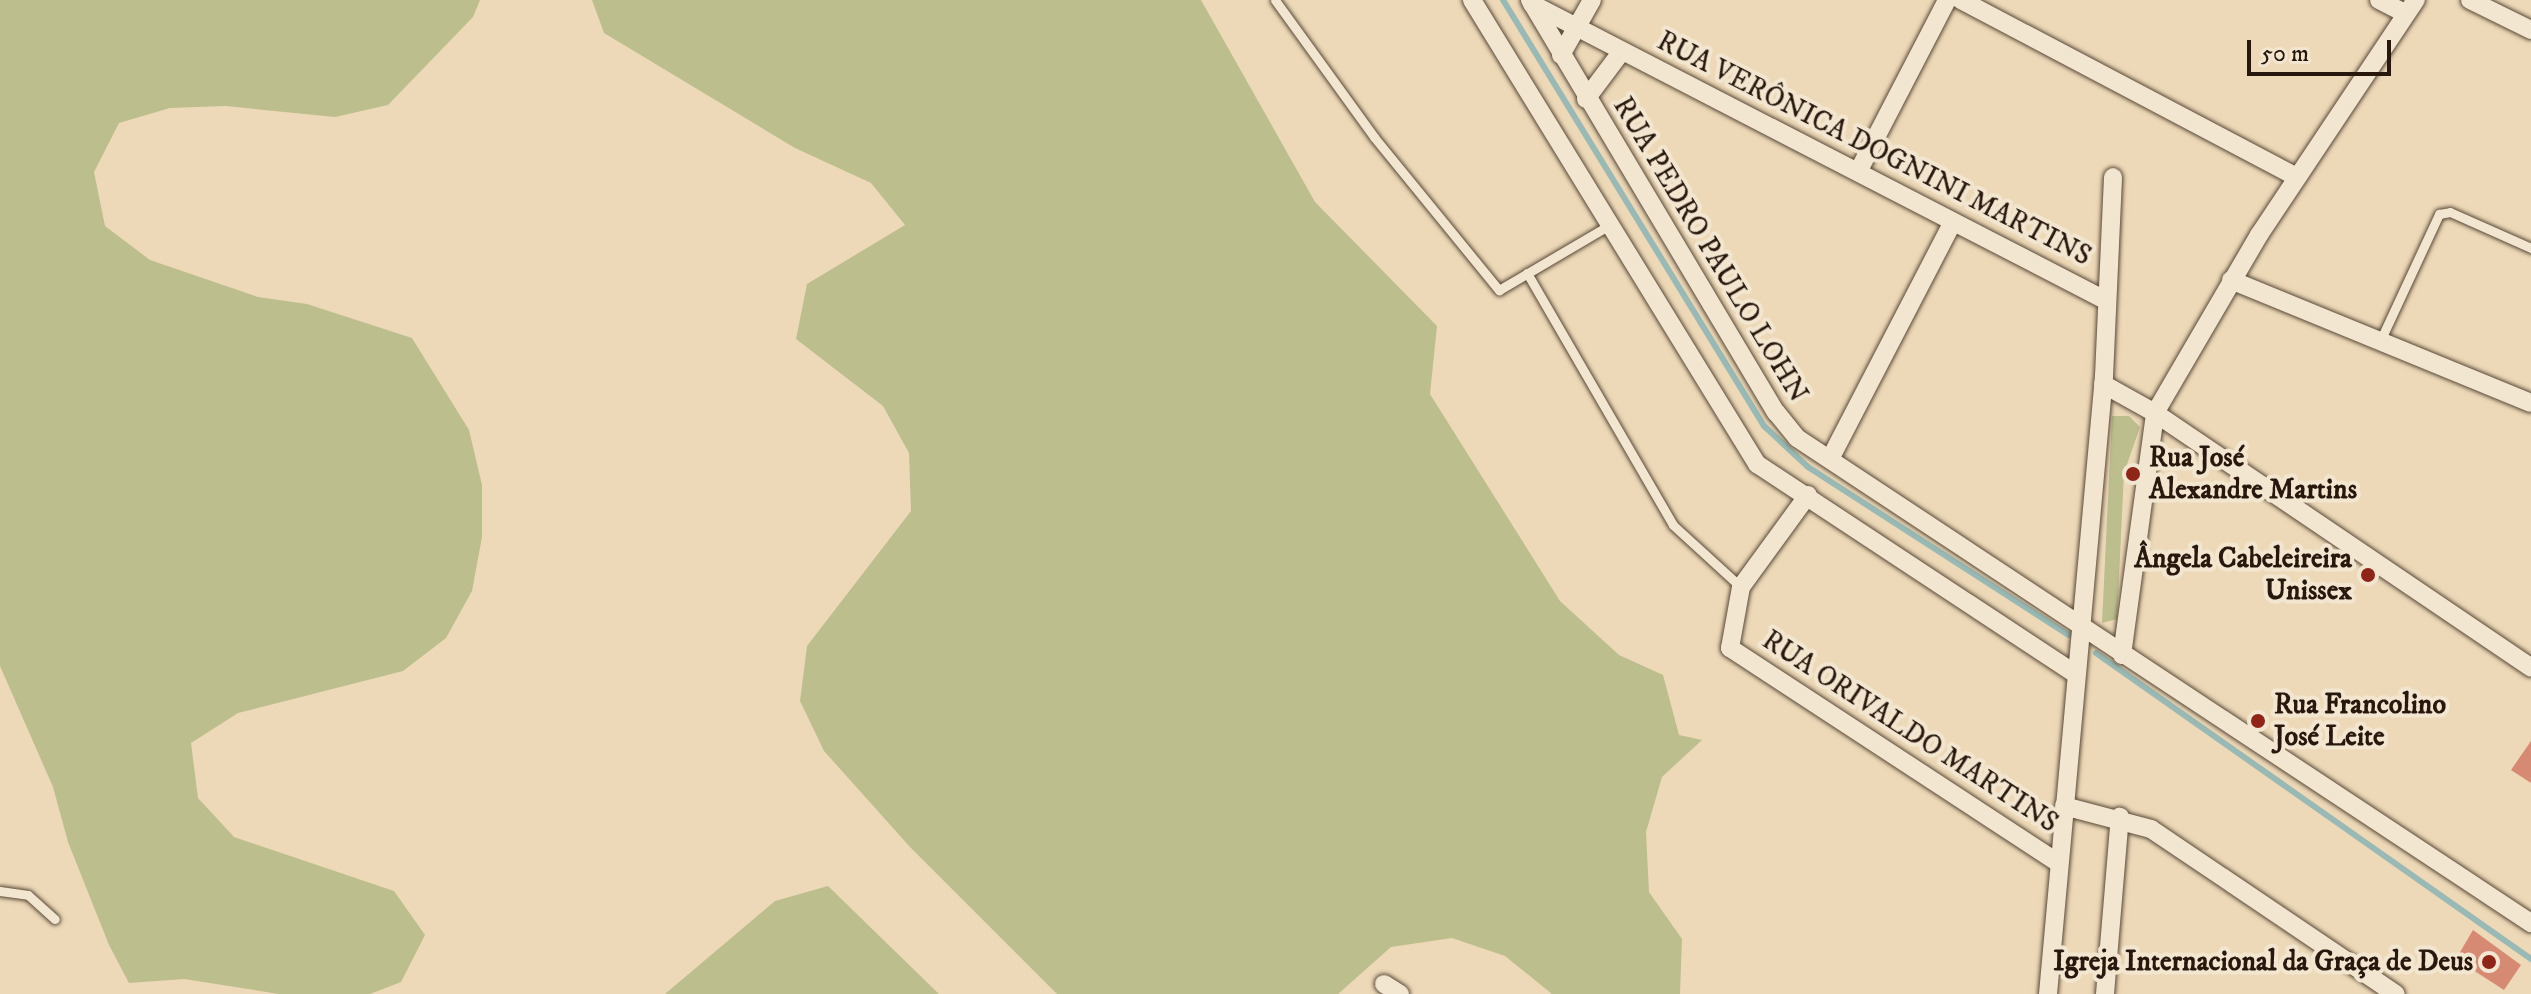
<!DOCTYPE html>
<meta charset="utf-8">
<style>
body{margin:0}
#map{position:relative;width:2531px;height:994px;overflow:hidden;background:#edd9b8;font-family:"IM FELL DW Pica",serif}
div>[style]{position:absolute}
.green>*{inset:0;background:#bcbe8d}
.stream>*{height:6px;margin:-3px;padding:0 3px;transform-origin:3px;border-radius:3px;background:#9ab9b4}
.building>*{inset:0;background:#d68a74}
.roads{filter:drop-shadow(0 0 2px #584837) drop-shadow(0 0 2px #584837)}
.service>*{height:9px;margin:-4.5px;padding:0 4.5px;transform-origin:4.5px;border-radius:4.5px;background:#f3e6d1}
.minor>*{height:18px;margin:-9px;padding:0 9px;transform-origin:9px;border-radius:9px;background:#f3e6d1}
.dots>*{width:22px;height:22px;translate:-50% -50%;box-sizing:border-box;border:4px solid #f3e6d1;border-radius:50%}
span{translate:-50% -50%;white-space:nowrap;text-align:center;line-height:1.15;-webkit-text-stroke:8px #f3e6d1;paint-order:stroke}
.street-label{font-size:28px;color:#27170c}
.poi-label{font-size:28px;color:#27170c;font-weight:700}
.left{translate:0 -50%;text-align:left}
.right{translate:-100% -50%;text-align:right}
.scale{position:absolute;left:2247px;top:40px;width:144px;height:36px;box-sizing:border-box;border:4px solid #27170c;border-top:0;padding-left:10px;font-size:24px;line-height:28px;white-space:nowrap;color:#27170c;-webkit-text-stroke:6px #f3e6d1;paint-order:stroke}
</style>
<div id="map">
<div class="green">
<div style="clip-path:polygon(0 0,480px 0,473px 17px,388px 105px,335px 117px,225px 106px,170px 108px,119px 123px,94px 172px,105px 226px,150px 260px,258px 297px,307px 304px,412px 338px,469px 430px,482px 485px,482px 537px,472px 591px,446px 638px,403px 671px,238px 713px,191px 743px,198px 798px,234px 837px,394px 891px,425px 935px,401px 982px,370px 994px,279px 994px,184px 979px,129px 983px,109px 945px,68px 842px,53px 787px,0 666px)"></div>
<div style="clip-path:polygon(592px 0,1201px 0,1315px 202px,1437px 326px,1430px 394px,1560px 601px,1619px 655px,1663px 675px,1679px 735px,1702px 740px,1662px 777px,1646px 832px,1649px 892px,1682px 939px,1680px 994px,1552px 994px,1505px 956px,1452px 938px,1391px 947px,1338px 994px,1057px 994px,910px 847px,824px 751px,800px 701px,807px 646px,911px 511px,909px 453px,883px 406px,796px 339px,807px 284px,905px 225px,871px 183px,795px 148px,604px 33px)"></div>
<div style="clip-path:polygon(2112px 416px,2129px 416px,2140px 427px,2124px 473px,2117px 619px,2102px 623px)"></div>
<div style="clip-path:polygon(828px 886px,939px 994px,665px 994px,775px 901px)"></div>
</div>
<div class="stream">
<div style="left:1503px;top:0;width:500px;rotate:58.5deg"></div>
<div style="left:1764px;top:426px;width:60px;rotate:43deg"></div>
<div style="left:1808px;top:467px;width:310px;rotate:32.8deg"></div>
<div style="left:2096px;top:653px;width:532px;rotate:35.12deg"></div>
</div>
<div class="building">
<div style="clip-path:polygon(2531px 741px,2531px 783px,2511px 770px)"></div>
<div style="clip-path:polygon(2473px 930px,2521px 965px,2504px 990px,2456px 959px)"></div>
</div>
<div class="roads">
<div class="service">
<div style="left:1275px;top:0;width:169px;rotate:54.1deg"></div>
<div style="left:1374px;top:137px;width:198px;rotate:50.8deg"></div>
<div style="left:1499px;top:290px;width:130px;rotate:-30.5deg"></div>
<div style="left:1527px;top:273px;width:291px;rotate:59.9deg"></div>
<div style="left:1673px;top:525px;width:92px;rotate:42.4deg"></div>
<div style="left:2381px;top:339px;width:138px;rotate:-65.1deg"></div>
<div style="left:2439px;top:214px;width:11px;rotate:-10deg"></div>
<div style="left:2450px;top:212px;width:89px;rotate:24deg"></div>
<div style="left:0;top:891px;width:28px;rotate:8deg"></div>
<div style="left:28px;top:895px;width:36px;rotate:42deg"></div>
</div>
<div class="minor">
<div style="left:1472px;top:0;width:545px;rotate:58.44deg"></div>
<div style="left:1757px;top:464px;width:382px;rotate:33.4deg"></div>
<div style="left:1530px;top:0;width:480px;rotate:59.2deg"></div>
<div style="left:1776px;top:412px;width:33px;rotate:51deg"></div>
<div style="left:1797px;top:438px;width:880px;rotate:33.46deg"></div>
<div style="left:1961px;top:0;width:380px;rotate:27.8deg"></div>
<div style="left:2379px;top:0;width:30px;rotate:27deg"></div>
<div style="left:2470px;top:0;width:68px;rotate:26.2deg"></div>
<div style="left:1532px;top:4px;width:645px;rotate:27.32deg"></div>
<div style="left:1561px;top:55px;width:63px;rotate:-60.6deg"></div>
<div style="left:1586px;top:99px;width:60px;rotate:-53.1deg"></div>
<div style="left:1859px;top:170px;width:191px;rotate:-62.6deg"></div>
<div style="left:2231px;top:280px;width:324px;rotate:22.3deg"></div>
<div style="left:2103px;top:384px;width:60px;rotate:29.1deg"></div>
<div style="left:2155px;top:413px;width:454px;rotate:34.1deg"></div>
<div style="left:1830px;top:459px;width:265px;rotate:-62.6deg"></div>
<div style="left:1808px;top:495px;width:114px;rotate:126.1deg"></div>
<div style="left:1741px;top:587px;width:62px;rotate:100.2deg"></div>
<div style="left:1730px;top:648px;width:393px;rotate:33.2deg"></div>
<div style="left:2122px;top:655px;width:244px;rotate:-82.2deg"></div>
<div style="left:2155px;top:413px;width:206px;rotate:-59.7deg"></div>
<div style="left:2259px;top:235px;width:283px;rotate:-56.3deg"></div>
<div style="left:2064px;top:806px;width:90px;rotate:14.8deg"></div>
<div style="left:2151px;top:829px;width:295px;rotate:34deg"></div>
<div style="left:1384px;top:984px;width:19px;rotate:32deg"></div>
<div style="left:2048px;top:994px;width:621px;rotate:-84.82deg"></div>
<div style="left:2104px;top:376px;width:199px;rotate:-87.4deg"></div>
<div style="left:2105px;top:994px;width:178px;rotate:-85.2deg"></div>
</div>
</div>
<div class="dots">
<div style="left:2133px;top:474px;background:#8f2418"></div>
<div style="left:2368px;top:575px;background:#8f2418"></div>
<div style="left:2258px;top:721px;background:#8f2418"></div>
<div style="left:2489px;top:962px;background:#8f2418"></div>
</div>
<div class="street-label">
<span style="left:1874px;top:149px;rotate:27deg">RUA VERÔNICA DOGNINI MARTINS</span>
<span style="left:1710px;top:250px;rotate:59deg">RUA PEDRO PAULO LOHN</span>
<span style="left:1910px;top:732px;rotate:33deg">RUA ORIVALDO MARTINS</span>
</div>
<div class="poi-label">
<span class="left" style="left:2149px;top:474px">Rua José<br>Alexandre Martins</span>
<span class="right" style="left:2352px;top:575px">Ângela Cabeleireira<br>Unissex</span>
<span class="left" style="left:2274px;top:721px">Rua Francolino<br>José Leite</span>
<span class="right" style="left:2473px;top:962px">Igreja Internacional da Graça de Deus</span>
</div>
<div class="scale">50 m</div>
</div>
